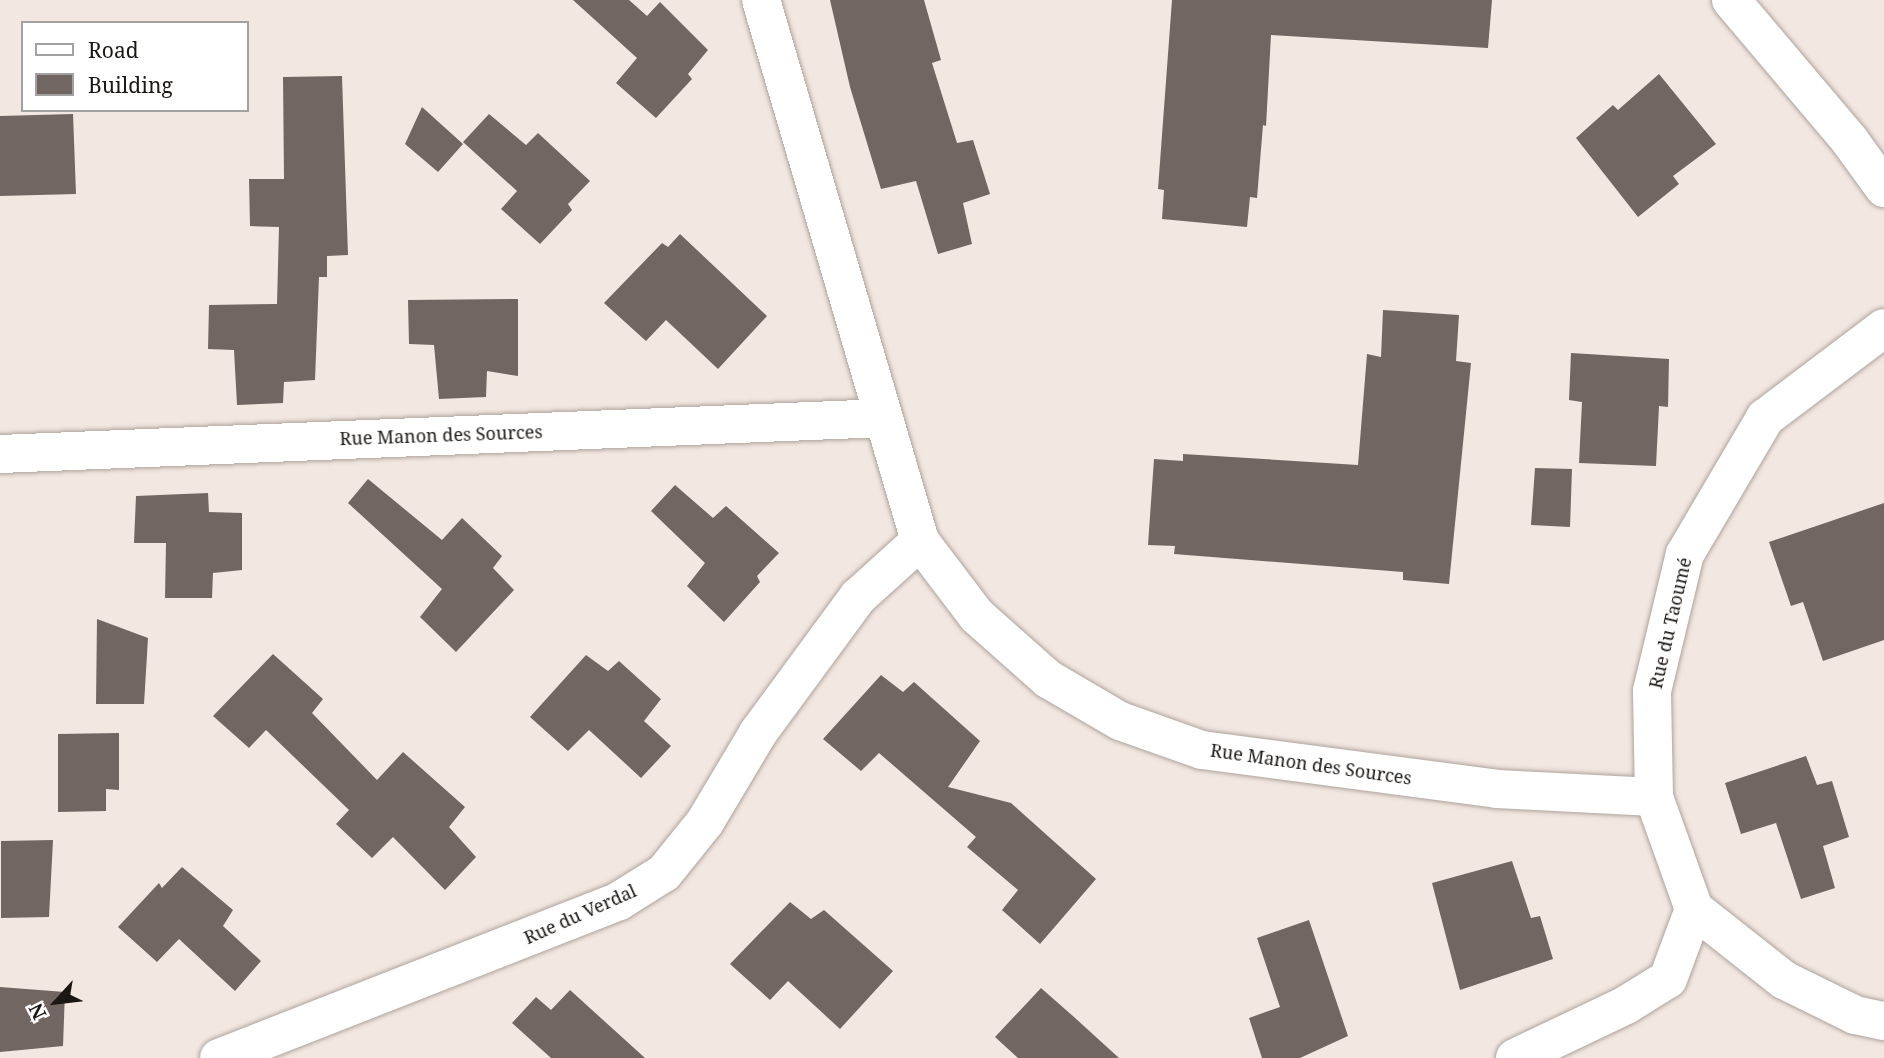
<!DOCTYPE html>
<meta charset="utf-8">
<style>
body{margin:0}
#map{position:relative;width:1884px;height:1058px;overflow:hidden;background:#f3e7e1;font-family:"Noto Serif",serif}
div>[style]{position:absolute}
.building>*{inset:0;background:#726663}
.roads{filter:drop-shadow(0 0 2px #aea39d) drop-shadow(0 0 2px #aea39d)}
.minor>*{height:38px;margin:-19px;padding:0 19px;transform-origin:19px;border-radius:19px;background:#fff}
span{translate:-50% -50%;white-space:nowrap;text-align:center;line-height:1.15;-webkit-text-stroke:5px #fff;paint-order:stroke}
.street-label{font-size:18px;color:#1b1714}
.legend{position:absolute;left:21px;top:21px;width:228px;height:91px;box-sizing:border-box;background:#fff;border:2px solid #a4a2a1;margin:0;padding:9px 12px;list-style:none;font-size:21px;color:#1b1714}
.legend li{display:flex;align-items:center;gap:14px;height:35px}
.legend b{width:35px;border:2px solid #a4a2a1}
.north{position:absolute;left:21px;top:967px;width:70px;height:70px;-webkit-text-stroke:5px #fff;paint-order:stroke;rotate:243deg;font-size:19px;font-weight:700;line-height:28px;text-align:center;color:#1b1714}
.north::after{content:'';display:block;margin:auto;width:24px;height:32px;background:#1b1714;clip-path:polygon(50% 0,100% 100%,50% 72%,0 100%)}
</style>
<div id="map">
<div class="building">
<div style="clip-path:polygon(573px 0,629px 0,647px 16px,660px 2px,708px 50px,688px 74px,692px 79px,656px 118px,616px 83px,637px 58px)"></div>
<div style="clip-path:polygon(830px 0,924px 0,941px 60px,932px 63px,957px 143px,973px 140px,990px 194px,963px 203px,972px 244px,938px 254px,916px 181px,881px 189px,850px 87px)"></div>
<div style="clip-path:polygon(1172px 0,1492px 0,1488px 48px,1271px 35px,1266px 126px,1263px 125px,1257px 198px,1250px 197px,1247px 227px,1162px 219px,1164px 190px,1158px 189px)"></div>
<div style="clip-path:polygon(1659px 74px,1716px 144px,1673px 176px,1679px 184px,1638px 217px,1576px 138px,1613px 105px,1618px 110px)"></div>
<div style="clip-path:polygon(342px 76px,348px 255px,327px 256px,327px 277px,319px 277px,315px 380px,284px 382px,283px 403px,237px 405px,234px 350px,208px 349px,209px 305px,277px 304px,279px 227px,250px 226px,249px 179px,284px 179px,283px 77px)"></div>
<div style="clip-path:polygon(422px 107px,463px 144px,438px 172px,405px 144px)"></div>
<div style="clip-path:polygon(73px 114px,76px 194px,0 196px,0 116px)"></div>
<div style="clip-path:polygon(489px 114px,526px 145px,538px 133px,590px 181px,568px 204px,572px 210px,540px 244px,501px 209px,517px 191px,463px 142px)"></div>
<div style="clip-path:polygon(680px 234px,767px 316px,718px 369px,666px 320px,646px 341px,604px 303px,662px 243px,668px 247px)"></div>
<div style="clip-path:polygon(518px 299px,518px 376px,487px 371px,486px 397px,439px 399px,434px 345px,409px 344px,408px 300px)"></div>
<div style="clip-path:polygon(1383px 310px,1459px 315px,1456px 361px,1471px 363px,1449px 584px,1403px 580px,1403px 572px,1174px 554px,1175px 546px,1148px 545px,1154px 459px,1183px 461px,1183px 454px,1358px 465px,1367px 354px,1381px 357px)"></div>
<div style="clip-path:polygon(1571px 353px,1669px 359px,1668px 407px,1659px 406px,1656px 466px,1579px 463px,1582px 402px,1569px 400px)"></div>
<div style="clip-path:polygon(1535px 468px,1572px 469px,1570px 527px,1531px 525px)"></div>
<div style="clip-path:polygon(368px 479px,442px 540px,462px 518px,502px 556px,493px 568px,514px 590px,456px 652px,420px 617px,442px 589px,348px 503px)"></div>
<div style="clip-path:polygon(675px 485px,713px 518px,726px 506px,779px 553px,757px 576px,760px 582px,724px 622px,687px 586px,705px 563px,651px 511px)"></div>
<div style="clip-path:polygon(208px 493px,209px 512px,242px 513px,242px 570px,213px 573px,212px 598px,165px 598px,166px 543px,134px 543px,136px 496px)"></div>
<div style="clip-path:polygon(1884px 503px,1884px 640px,1823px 661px,1803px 602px,1791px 606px,1769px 542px)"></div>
<div style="clip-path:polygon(97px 619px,148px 638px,144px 704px,96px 704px)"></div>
<div style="clip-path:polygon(273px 654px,323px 699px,312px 713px,377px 780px,403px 752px,465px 807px,449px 827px,476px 857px,445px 890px,393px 837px,372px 858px,336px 824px,349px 810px,266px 730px,249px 748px,213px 716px)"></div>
<div style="clip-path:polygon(586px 655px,608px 671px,619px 661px,661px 699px,644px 721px,671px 746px,641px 778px,589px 730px,568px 751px,530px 717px)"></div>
<div style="clip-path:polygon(881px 675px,903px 692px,914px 682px,980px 741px,948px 787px,1011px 803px,1096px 879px,1040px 944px,1002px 910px,1018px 890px,967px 847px,976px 837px,879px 753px,861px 771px,823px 739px)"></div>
<div style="clip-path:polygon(119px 733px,119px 790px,106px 789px,106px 811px,58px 812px,58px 734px)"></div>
<div style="clip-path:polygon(1806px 756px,1817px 785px,1832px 781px,1849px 837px,1823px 846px,1835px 888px,1801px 899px,1776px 823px,1741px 834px,1725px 783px)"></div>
<div style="clip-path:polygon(53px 840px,49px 917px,1px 918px,1px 841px)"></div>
<div style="clip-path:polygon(1512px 861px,1531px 918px,1540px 916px,1553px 959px,1460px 990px,1432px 883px)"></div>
<div style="clip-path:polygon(182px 867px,233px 910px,223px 926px,261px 961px,235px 991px,179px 939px,157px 962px,118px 927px,159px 883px,162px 888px)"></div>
<div style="clip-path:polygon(790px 902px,811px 919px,824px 910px,893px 971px,840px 1029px,788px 981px,770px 1000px,730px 964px)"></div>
<div style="clip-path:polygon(1309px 920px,1348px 1036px,1300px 1058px,1262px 1058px,1249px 1018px,1280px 1007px,1257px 938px)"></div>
<div style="clip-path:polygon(0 987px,65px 992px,63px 1046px,0 1052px)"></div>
<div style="clip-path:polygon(1041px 988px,1074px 1017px,1119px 1058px,1018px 1058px,995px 1037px)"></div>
<div style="clip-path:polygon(570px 990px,602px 1019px,645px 1058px,551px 1058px,512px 1023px,536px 997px,551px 1010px)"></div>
</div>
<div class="roads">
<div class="minor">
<div style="left:761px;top:0;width:564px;rotate:73.62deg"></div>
<div style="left:920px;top:541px;width:94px;rotate:52.8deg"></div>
<div style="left:977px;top:616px;width:95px;rotate:41.6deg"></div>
<div style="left:1048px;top:679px;width:83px;rotate:30.3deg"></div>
<div style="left:1120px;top:721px;width:87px;rotate:19.5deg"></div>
<div style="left:1202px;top:750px;width:298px;rotate:7.5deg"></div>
<div style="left:1497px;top:789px;width:157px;rotate:2.9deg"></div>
<div style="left:1731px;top:0;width:185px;rotate:49.8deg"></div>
<div style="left:1850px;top:141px;width:58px;rotate:54.1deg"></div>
<div style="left:0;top:454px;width:884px;rotate:-2.33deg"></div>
<div style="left:1694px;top:909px;width:119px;rotate:-109.7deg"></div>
<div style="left:1654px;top:797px;width:106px;rotate:-91.1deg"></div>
<div style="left:1652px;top:691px;width:141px;rotate:-76.5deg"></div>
<div style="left:1685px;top:554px;width:158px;rotate:-59.5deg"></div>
<div style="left:1765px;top:418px;width:149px;rotate:-37.1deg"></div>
<div style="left:1694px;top:909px;width:115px;rotate:38.3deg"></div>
<div style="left:1784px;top:980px;width:79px;rotate:26.2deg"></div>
<div style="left:1855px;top:1015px;width:30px;rotate:12deg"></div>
<div style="left:219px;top:1058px;width:430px;rotate:-21.4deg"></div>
<div style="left:619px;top:901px;width:53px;rotate:-31.9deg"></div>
<div style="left:664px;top:873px;width:65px;rotate:-51.2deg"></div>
<div style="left:705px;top:822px;width:104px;rotate:-59.2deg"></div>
<div style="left:758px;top:733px;width:169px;rotate:-53.7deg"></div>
<div style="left:858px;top:597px;width:84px;rotate:-42.1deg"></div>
<div style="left:1515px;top:1058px;width:123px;rotate:-25.5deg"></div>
<div style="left:1626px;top:1005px;width:49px;rotate:-31.8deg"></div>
<div style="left:1668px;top:979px;width:75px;rotate:-69.6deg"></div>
</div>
</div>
<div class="street-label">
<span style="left:441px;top:435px;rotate:-2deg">Rue Manon des Sources</span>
<span style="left:1670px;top:623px;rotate:-77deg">Rue du Taoumé</span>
<span style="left:1311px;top:764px;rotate:8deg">Rue Manon des Sources</span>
<span style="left:580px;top:914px;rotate:-24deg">Rue du Verdal</span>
</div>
<ul class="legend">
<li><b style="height:9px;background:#fff"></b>Road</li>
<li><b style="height:19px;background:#726663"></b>Building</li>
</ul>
<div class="north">N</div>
</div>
